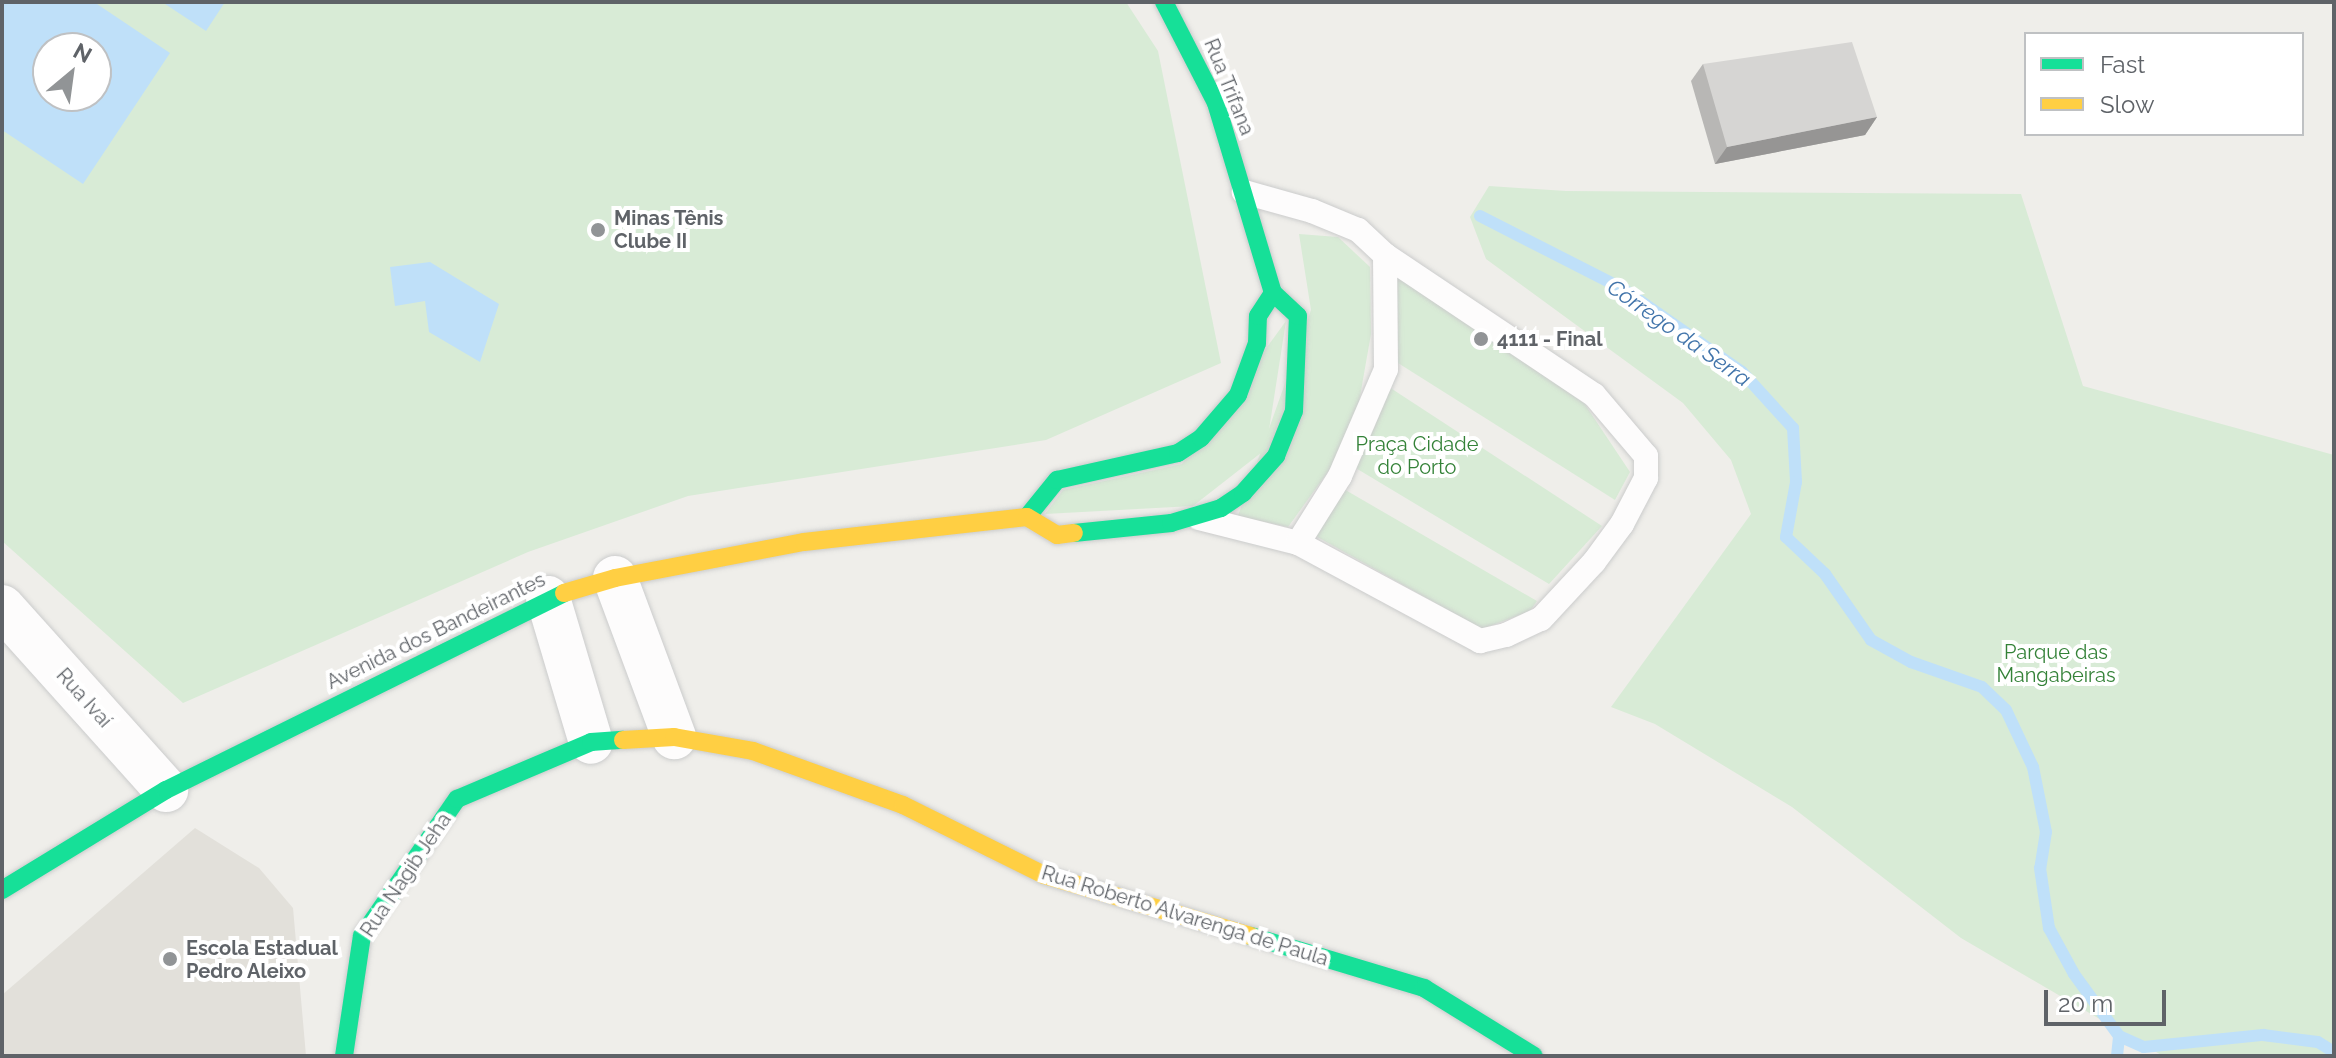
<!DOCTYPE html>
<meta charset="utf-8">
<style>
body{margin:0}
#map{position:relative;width:2336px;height:1058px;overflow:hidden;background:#efeeea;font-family:Raleway,sans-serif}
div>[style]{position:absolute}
.education>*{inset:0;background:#e2e0da}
.green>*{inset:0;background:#d8ebd6}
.water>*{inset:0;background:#bfe0f9}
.stream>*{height:12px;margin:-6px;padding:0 6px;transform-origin:6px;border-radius:6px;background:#bfe0f9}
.roads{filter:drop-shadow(0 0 2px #cbcccc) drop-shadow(0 0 2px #cbcccc)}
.lane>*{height:24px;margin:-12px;padding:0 12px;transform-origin:12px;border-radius:12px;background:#fdfcfc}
.street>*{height:44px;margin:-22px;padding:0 22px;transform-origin:22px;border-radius:22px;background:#fdfcfc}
.fast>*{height:18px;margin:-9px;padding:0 9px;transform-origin:9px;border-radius:9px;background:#16e098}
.slow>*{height:18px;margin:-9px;padding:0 9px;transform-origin:9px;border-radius:9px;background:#ffcf43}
.wall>*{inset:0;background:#b8b7b5}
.shaded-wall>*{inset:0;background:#969594}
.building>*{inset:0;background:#d6d5d3}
.dots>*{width:22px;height:22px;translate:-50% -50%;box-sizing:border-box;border:4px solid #fff;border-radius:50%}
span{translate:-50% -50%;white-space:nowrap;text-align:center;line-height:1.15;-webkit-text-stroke:8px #fff;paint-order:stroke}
.street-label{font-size:20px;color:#5f6368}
.poi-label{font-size:20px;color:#5f6368;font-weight:700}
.left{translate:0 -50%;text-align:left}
.park-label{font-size:20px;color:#348238}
.water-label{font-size:22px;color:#4174aa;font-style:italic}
.frame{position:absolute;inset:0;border:4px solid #5f6368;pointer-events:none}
.legend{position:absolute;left:2024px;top:32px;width:280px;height:104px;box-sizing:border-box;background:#fff;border:2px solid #bfc1c3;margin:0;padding:10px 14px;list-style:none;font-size:24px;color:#5f6368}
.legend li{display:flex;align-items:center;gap:16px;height:40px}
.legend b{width:40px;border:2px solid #bfc1c3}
.north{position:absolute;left:32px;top:32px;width:80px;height:80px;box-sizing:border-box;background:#fff;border:2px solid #bfc1c3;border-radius:50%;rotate:29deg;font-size:22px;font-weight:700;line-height:32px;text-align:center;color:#5f6368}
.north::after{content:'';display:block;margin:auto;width:28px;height:36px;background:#919496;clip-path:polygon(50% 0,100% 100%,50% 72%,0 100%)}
.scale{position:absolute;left:2044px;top:990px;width:122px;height:36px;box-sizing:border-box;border:4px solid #5f6368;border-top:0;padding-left:10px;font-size:24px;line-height:28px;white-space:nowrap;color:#5f6368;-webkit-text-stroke:6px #fff;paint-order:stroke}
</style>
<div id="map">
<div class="education">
<div style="clip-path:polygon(195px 828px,259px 868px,293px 908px,306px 1056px,2px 1056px,2px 995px)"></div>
</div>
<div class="green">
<div style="clip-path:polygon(evenodd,2px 2px,1126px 2px,1158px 51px,1221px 363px,1046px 440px,688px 496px,528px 552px,183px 703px,2px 541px,2px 2px,48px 48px,96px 48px,96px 96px,48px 96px,48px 48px)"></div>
<div style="clip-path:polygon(1489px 186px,1566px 191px,2021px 194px,2083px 386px,2334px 455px,2334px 1056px,2163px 1056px,1961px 938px,1792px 807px,1655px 724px,1611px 707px,1751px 514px,1731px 460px,1683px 403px,1486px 259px,1470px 217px)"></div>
<div style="clip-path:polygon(1299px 234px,1338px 237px,1370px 267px,1371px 334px,1359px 402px,1330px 469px,1288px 527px,1238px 516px,1311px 310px)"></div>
<div style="clip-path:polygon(1397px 277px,1584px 403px,1630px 472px,1615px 500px,1398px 363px)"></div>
<div style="clip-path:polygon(1286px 321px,1266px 449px,1193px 506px,1045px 514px,1063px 490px,1182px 464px)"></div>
<div style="clip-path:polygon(1389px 387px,1602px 526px,1549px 584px,1354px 467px)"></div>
<div style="clip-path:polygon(1342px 488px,1537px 601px,1530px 611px,1482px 629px,1312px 534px)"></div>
</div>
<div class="water">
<div style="clip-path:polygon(evenodd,2px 2px,94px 2px,170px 53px,83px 184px,2px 130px,2px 2px,48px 48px,96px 48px,96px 96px,48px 96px,48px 48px)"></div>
<div style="clip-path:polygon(162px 2px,225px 2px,206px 31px)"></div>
<div style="clip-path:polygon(430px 262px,499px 304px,480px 362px,429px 332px,425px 301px,395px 306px,390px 267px)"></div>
</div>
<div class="stream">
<div style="left:1480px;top:216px;width:161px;rotate:27deg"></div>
<div style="left:1623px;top:289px;width:145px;rotate:34.9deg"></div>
<div style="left:1742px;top:372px;width:76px;rotate:47.7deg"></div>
<div style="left:1793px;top:428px;width:54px;rotate:86.8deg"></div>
<div style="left:1796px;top:482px;width:56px;rotate:100.3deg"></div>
<div style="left:1786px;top:537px;width:54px;rotate:43.5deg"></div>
<div style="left:1825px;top:574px;width:80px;rotate:55.1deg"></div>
<div style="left:1871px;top:640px;width:46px;rotate:28.8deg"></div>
<div style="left:1911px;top:662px;width:75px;rotate:19.4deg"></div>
<div style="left:1982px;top:687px;width:33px;rotate:44deg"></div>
<div style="left:2006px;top:710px;width:63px;rotate:64.7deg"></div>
<div style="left:2033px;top:767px;width:66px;rotate:78.7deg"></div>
<div style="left:2046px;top:832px;width:36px;rotate:99deg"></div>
<div style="left:2040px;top:868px;width:61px;rotate:81.5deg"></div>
<div style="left:2049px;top:928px;width:52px;rotate:61.5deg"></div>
<div style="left:2074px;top:974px;width:77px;rotate:54deg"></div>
<div style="left:2119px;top:1036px;width:27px;rotate:24deg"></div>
<div style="left:2144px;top:1047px;width:120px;rotate:-5.8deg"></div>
<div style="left:2263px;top:1035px;width:55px;rotate:7.3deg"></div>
<div style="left:2318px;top:1042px;width:19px;rotate:32deg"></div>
<div style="left:2117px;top:1056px;width:20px;rotate:-84deg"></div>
</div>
<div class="roads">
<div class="lane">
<div style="left:1199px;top:518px;width:102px;rotate:14.2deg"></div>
<div style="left:1298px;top:543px;width:207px;rotate:28.3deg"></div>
<div style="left:1480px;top:641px;width:27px;rotate:-13deg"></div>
<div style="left:1506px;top:635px;width:38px;rotate:-25deg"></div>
<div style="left:1541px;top:619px;width:78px;rotate:-47.1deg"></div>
<div style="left:1594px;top:562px;width:47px;rotate:-53.6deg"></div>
<div style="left:1622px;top:524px;width:52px;rotate:-62.4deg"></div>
<div style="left:1646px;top:478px;width:22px;rotate:-90deg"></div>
<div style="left:1646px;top:456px;width:80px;rotate:-130.4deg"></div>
<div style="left:1594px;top:395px;width:252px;rotate:-146.2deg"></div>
<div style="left:1385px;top:255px;width:37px;rotate:-137deg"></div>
<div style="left:1358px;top:230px;width:50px;rotate:-157.6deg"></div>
<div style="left:1312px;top:211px;width:71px;rotate:-164.4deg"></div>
<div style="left:1298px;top:543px;width:79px;rotate:-57.9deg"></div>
<div style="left:1340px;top:476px;width:116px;rotate:-66.7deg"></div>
<div style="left:1386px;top:369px;width:114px;rotate:-90.5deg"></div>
</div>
<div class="street">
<div style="left:615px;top:578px;width:170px;rotate:69.6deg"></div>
<div style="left:548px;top:598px;width:150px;rotate:73.4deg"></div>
<div style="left:2px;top:607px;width:246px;rotate:48.1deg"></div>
</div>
<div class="fast">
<div style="left:1027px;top:517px;width:48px;rotate:-51deg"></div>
<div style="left:1057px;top:480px;width:124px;rotate:-12.6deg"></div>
<div style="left:1178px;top:453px;width:27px;rotate:-33deg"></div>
<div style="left:1201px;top:438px;width:57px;rotate:-49.3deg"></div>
<div style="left:1238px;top:395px;width:55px;rotate:-69.9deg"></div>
<div style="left:1257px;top:343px;width:27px;rotate:-88deg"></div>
<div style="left:1258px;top:316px;width:27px;rotate:-57deg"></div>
<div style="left:1074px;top:533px;width:98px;rotate:-5.9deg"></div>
<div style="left:1171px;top:523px;width:52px;rotate:-16.7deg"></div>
<div style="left:1221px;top:508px;width:27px;rotate:-34deg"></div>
<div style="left:1243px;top:493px;width:50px;rotate:-48.3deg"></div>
<div style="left:1276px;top:456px;width:48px;rotate:-68.2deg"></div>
<div style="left:1294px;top:411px;width:95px;rotate:-87.6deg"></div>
<div style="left:1298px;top:316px;width:34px;rotate:-137deg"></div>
<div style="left:1273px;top:293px;width:198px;rotate:-106.7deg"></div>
<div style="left:1216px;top:103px;width:114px;rotate:-117.2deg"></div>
<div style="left:2px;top:890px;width:192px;rotate:-31.4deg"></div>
<div style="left:166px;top:790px;width:444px;rotate:-26.3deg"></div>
<div style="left:1251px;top:936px;width:181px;rotate:16.7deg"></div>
<div style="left:1424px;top:988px;width:129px;rotate:31.7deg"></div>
<div style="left:344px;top:1056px;width:121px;rotate:-81.5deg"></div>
<div style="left:362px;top:936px;width:167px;rotate:-55.3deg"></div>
<div style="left:457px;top:799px;width:146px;rotate:-23deg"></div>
<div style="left:591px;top:742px;width:32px;rotate:-4deg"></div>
</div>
<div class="slow">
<div style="left:564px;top:593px;width:53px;rotate:-16.4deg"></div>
<div style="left:615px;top:578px;width:192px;rotate:-10.8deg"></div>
<div style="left:804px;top:542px;width:224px;rotate:-6.4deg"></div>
<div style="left:1027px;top:517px;width:35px;rotate:31deg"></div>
<div style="left:1057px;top:535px;width:17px;rotate:-7deg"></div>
<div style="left:623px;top:740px;width:51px;rotate:-3.4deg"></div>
<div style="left:674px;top:737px;width:80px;rotate:10deg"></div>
<div style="left:753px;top:751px;width:159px;rotate:19.8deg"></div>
<div style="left:903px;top:805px;width:157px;rotate:26.4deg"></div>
<div style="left:1044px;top:875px;width:216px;rotate:16.4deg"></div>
</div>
</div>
<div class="wall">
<div style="clip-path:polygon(1703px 64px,1877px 117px,1865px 135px,1715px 164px,1691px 81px)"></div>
</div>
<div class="shaded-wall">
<div style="clip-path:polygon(1877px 117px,1865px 135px,1715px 164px,1727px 147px)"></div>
</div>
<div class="building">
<div style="clip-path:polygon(1852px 42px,1877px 117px,1727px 147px,1703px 64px)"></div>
</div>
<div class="dots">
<div style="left:598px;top:230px;background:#919496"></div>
<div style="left:1481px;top:339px;background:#919496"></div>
<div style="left:170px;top:959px;background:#919496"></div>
</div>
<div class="street-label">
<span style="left:1229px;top:87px;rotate:68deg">Rua Trifana</span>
<span style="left:436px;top:631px;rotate:-26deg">Avenida dos Bandeirantes</span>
<span style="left:84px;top:698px;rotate:48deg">Rua Ivaí</span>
<span style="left:406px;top:875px;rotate:-56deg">Rua Nagib Jeha</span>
<span style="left:1185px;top:916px;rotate:17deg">Rua Roberto Alvarenga de Paula</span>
</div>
<div class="poi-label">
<span class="left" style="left:614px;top:230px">Minas Tênis<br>Clube II</span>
<span class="left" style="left:1497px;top:339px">4111 - Final</span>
<span class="left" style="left:186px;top:960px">Escola Estadual<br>Pedro Aleixo</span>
</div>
<div class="park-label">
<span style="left:1417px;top:456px">Praça Cidade<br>do Porto</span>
<span style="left:2056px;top:664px">Parque das<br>Mangabeiras</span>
</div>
<div class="water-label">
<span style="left:1679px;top:333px;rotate:35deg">Córrego da Serra</span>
</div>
<div class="frame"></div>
<ul class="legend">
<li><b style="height:10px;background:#16e098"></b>Fast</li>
<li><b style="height:10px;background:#ffcf43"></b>Slow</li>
</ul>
<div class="north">N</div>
<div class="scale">20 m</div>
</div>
